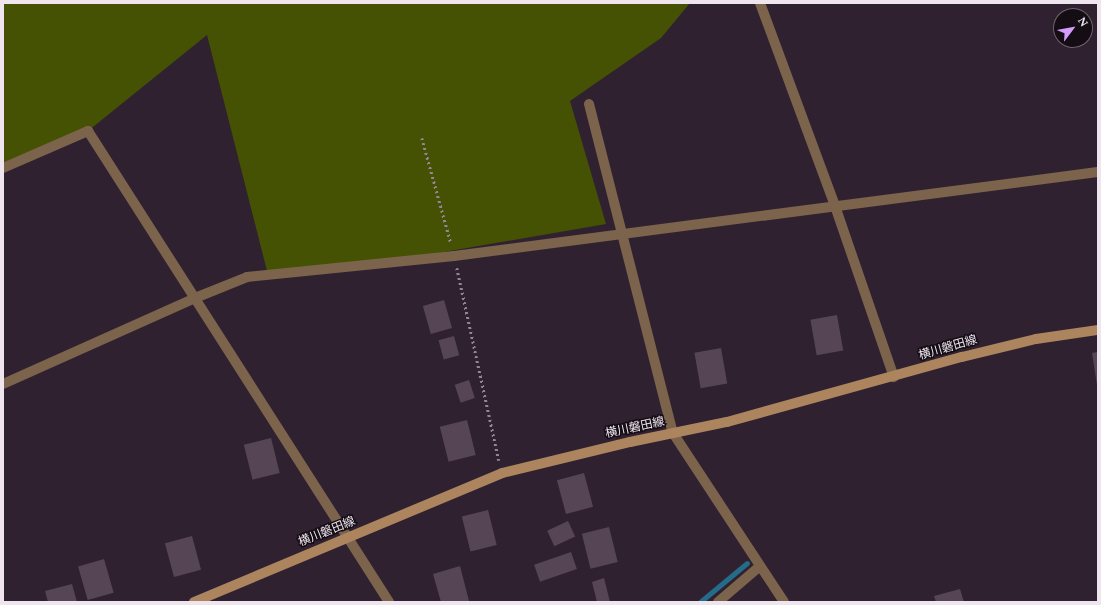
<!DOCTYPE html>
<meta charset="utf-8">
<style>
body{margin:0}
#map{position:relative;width:1101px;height:605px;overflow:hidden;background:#302130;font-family:Spectral,"Noto Sans JP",serif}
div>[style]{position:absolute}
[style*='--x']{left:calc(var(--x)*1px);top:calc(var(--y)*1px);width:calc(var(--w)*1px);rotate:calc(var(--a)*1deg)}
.green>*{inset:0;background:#455103}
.stream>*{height:5px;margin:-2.5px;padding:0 2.5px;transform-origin:2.5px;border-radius:2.5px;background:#256b8a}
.building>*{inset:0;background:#564555;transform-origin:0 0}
.path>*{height:2.5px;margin-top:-1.25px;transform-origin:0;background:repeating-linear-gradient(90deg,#938793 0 2px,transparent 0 5px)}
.minor>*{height:10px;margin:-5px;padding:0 5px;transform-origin:5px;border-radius:5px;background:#7c634c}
.secondary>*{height:10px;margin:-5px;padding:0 5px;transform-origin:5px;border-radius:5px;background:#ac855f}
span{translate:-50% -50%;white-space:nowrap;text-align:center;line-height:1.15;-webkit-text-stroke:3px #140d14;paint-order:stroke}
.street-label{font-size:12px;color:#efe5ef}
.frame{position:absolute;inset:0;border:4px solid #efe5ef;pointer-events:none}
.north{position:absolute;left:1053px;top:8px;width:40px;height:40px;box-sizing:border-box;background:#140d14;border:1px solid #6c636c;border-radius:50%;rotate:58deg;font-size:11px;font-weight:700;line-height:16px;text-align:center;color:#efe5ef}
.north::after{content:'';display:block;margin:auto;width:14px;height:18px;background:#d49cfc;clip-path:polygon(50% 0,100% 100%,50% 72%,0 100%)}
</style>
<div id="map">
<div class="green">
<div style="clip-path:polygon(3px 3px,690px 3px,661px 38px,570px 101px,606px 224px,369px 265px,267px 271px,207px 35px,88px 131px,3px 168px)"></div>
</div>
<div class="stream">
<div style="--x:700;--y:602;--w:61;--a:-39.7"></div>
</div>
<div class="building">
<div style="left:444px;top:300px;width:29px;height:22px;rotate:74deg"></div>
<div style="left:837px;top:315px;width:36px;height:27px;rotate:80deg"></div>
<div style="left:454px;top:336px;width:20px;height:16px;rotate:75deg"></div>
<div style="left:721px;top:348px;width:36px;height:27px;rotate:80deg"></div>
<div style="clip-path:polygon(1098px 352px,1098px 385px,1097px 385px,1092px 353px)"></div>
<div style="left:469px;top:380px;width:19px;height:15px;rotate:72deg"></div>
<div style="left:467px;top:420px;width:36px;height:28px;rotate:76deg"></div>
<div style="left:271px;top:438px;width:36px;height:28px;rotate:76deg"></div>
<div style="left:584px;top:473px;width:35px;height:28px;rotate:75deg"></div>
<div style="left:488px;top:510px;width:36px;height:27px;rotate:76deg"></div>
<div style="left:568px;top:521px;width:17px;height:23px;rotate:65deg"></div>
<div style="left:609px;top:527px;width:36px;height:28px;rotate:76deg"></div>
<div style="left:192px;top:536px;width:35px;height:28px;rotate:75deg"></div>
<div style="left:571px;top:552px;width:18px;height:39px;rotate:71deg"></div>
<div style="left:104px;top:559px;width:35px;height:27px;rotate:74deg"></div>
<div style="clip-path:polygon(460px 566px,469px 601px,441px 602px,433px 574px)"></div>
<div style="clip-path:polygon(604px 578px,610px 602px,597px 602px,592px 582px)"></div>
<div style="clip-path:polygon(72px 584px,77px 602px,48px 602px,45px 591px)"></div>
<div style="clip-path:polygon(960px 589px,964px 602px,936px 602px,934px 596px)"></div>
</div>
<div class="path">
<div style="--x:422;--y:138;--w:109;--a:74.6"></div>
<div style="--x:457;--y:268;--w:197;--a:77.7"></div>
</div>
<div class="minor">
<div style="--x:760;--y:3;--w:216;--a:69.7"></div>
<div style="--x:835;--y:206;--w:181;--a:71"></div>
<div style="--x:589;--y:104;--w:340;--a:75.7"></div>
<div style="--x:673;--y:433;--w:202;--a:56.7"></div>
<div style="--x:3;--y:168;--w:93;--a:-23.5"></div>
<div style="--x:88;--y:131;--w:559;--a:57.42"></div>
<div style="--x:3;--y:384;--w:210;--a:-24.1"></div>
<div style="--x:195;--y:298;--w:56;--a:-22"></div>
<div style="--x:247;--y:277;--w:208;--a:-5.8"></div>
<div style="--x:454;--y:256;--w:649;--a:-7.43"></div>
<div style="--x:718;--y:602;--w:55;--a:-40.6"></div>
</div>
<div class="secondary">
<div style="--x:194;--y:602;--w:334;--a:-22.7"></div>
<div style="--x:502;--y:473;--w:132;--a:-13.6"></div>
<div style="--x:630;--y:442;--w:99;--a:-11.7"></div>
<div style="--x:727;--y:422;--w:244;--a:-15.5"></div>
<div style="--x:962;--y:357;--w:76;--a:-13.7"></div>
<div style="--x:1036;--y:339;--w:63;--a:-8.3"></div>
</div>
<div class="street-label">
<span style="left:948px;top:348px;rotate:-16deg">横川磐田線</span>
<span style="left:635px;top:428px;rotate:-12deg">横川磐田線</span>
<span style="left:327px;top:532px;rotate:-22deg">横川磐田線</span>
</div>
<div class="frame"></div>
<div class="north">N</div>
</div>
